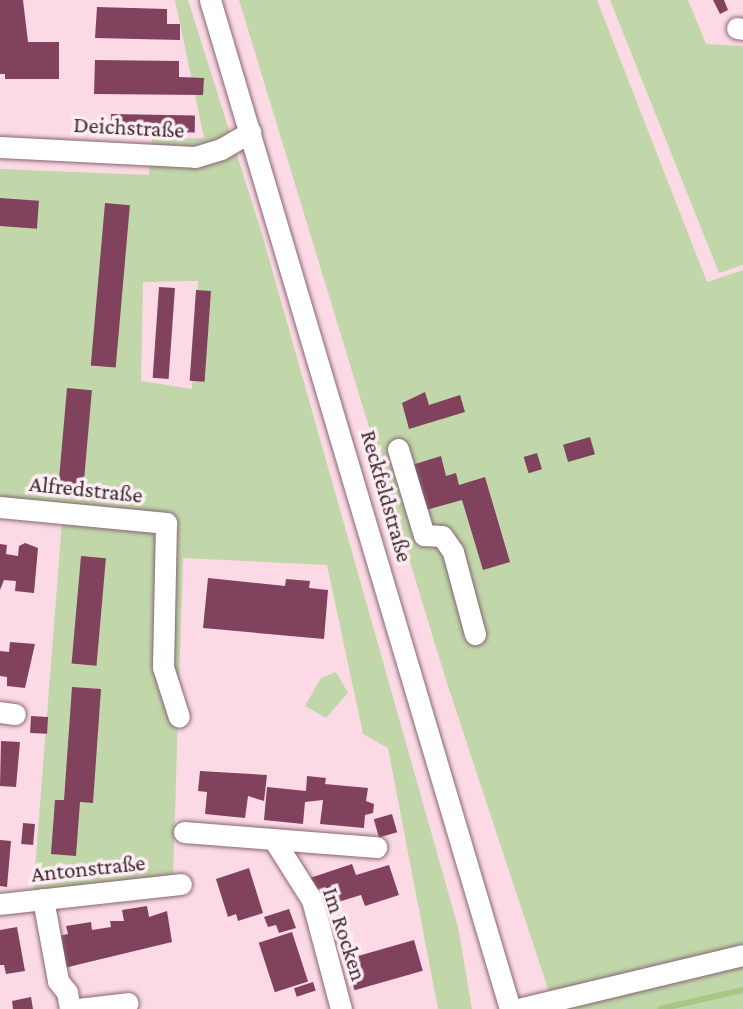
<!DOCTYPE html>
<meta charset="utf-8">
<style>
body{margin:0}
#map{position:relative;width:743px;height:1009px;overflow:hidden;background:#fbdae6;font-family:"Crimson Pro",serif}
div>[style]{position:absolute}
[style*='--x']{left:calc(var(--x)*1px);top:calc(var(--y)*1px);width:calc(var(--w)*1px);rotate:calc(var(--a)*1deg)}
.green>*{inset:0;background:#c1d7aa}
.stream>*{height:6px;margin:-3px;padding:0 3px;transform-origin:3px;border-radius:3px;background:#a8c787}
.building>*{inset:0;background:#81425d;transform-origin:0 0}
.roads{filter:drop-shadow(0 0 2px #886572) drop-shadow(0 0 2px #886572)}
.minor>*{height:21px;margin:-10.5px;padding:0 10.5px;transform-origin:10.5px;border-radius:10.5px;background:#fff}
span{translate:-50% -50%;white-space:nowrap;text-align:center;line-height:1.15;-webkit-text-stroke:7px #fdecf2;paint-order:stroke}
.street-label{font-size:23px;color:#3a2b31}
</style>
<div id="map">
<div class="green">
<div style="clip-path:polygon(evenodd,175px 0,188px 0,262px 234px,458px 927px,472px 1009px,438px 1009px,388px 748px,363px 734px,327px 565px,183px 558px,173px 877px,33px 895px,63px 509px,0 498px,0 169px,149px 175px,152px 139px,204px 138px,175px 0,198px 281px,192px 389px,141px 381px,143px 282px,198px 281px)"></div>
<div style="clip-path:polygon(239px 0,597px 0,707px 282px,743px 270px,743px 1009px,550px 1009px,554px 1007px,446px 680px)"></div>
<div style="clip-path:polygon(610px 0,688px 0,706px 44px,743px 46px,743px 265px,719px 273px)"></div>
<div style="clip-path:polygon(336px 672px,348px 693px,326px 718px,305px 706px,321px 678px)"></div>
</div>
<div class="stream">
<div style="--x:660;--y:1009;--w:85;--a:-12.9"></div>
</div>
<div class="building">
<div style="clip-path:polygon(0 0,23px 0,28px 42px,59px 42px,59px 79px,5px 79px,5px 74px,0 74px)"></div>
<div style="clip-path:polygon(713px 0,724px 0,728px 10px,720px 14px)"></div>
<div style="clip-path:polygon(97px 7px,167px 9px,167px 24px,180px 24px,180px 40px,95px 38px)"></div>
<div style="clip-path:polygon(95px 60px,179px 61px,179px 77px,204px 78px,203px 95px,94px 94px)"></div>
<div style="left:111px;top:114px;width:84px;height:17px;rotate:1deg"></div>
<div style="left:0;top:198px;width:39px;height:28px;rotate:4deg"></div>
<div style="left:105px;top:203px;width:25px;height:163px;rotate:5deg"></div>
<div style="left:159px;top:287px;width:16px;height:91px;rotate:4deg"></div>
<div style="left:196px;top:290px;width:15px;height:91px;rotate:4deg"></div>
<div style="left:67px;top:388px;width:25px;height:108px;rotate:5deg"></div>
<div style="clip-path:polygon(425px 392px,429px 405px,460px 395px,465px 412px,409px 429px,402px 403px)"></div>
<div style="left:590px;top:437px;width:18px;height:28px;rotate:74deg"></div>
<div style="left:537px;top:453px;width:17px;height:14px;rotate:73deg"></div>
<div style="clip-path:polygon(441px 456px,446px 476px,456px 473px,459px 485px,485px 477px,510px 562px,483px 570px,462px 500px,426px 510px,412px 465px)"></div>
<div style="clip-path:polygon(25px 543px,38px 548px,34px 593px,15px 591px,16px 581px,4px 580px,0 590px,0 544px,7px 545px,6px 554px,18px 556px,19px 546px)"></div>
<div style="left:81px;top:556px;width:25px;height:108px;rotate:5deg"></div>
<div style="clip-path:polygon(208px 578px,285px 586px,286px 579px,310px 581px,309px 588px,328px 590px,324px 639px,203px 628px)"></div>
<div style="clip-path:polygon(10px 642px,35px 644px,25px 688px,7px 686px,7px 677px,0 676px,0 651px,9px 652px)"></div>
<div style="clip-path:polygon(72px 687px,101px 689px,93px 803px,80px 802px,76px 856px,51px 854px,55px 800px,64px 800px)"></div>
<div style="left:31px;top:716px;width:17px;height:17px;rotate:3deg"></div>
<div style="clip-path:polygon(1px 741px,20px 742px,16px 787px,0 786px)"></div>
<div style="clip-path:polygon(200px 771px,267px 775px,264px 801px,248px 796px,245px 818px,205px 814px,207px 792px,198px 791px)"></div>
<div style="clip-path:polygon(307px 776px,326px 778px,325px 784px,368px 788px,366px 801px,374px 804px,373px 813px,365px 815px,364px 828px,320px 824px,323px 800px,305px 802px,303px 824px,264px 820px,267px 787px,306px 791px)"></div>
<div style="left:392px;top:814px;width:19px;height:19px;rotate:74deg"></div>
<div style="left:23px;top:823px;width:12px;height:21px;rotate:5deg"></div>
<div style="clip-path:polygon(0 840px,11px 841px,7px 887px,0 886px)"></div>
<div style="clip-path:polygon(352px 864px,356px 875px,389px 865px,399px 895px,365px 906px,361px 895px,328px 905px,326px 900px,318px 903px,310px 878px)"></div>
<div style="clip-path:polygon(249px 868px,263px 913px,238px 921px,236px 914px,228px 917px,216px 879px)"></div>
<div style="clip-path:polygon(147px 906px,149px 917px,167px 911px,172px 942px,60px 969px,54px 937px,68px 934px,66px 926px,91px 922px,92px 930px,111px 927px,110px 921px,124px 921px,122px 910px)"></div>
<div style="clip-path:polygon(289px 909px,296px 928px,279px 933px,276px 925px,268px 927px,264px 917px)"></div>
<div style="clip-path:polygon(17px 927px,25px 971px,6px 974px,4px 965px,0 965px,0 930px)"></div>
<div style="left:292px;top:932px;width:52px;height:35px;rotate:72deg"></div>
<div style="left:414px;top:940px;width:32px;height:71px;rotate:74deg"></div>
<div style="left:313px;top:982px;width:9px;height:20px;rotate:72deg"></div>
<div style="clip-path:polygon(31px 997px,33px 1009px,13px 1009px,12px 1001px)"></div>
</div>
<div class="roads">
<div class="minor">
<div style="--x:210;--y:0;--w:1053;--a:73.44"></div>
<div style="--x:737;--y:28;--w:6;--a:9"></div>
<div style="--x:0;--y:147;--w:195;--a:2.9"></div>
<div style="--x:195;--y:157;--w:27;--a:-17"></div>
<div style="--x:221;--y:149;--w:34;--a:-30"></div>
<div style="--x:398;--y:449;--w:90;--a:73.2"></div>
<div style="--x:424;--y:535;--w:18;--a:3"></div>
<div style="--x:442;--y:536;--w:19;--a:55"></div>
<div style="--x:453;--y:552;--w:85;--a:75"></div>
<div style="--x:0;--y:507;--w:167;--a:5.5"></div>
<div style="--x:166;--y:523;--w:144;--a:91.2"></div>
<div style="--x:163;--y:667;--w:52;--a:72.3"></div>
<div style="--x:0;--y:712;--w:15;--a:8"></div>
<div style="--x:184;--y:832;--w:193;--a:4.5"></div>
<div style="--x:274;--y:840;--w:71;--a:57.7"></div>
<div style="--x:312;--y:900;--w:113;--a:75.1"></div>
<div style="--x:43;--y:899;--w:83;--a:79.6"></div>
<div style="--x:58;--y:981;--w:14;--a:51"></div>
<div style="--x:67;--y:992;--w:17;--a:80"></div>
<div style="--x:0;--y:904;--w:182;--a:-6.3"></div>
<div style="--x:78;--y:1009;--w:50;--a:-6.8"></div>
<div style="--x:518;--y:1009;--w:231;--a:-13.5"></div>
</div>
</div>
<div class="street-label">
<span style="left:129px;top:127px;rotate:3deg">Deichstraße</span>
<span style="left:86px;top:489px;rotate:6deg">Alfredstraße</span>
<span style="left:387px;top:496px;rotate:74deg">Reckfeldstraße</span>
<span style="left:88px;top:868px;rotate:-6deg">Antonstraße</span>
<span style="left:345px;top:934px;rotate:72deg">Im Rocken</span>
</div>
</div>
